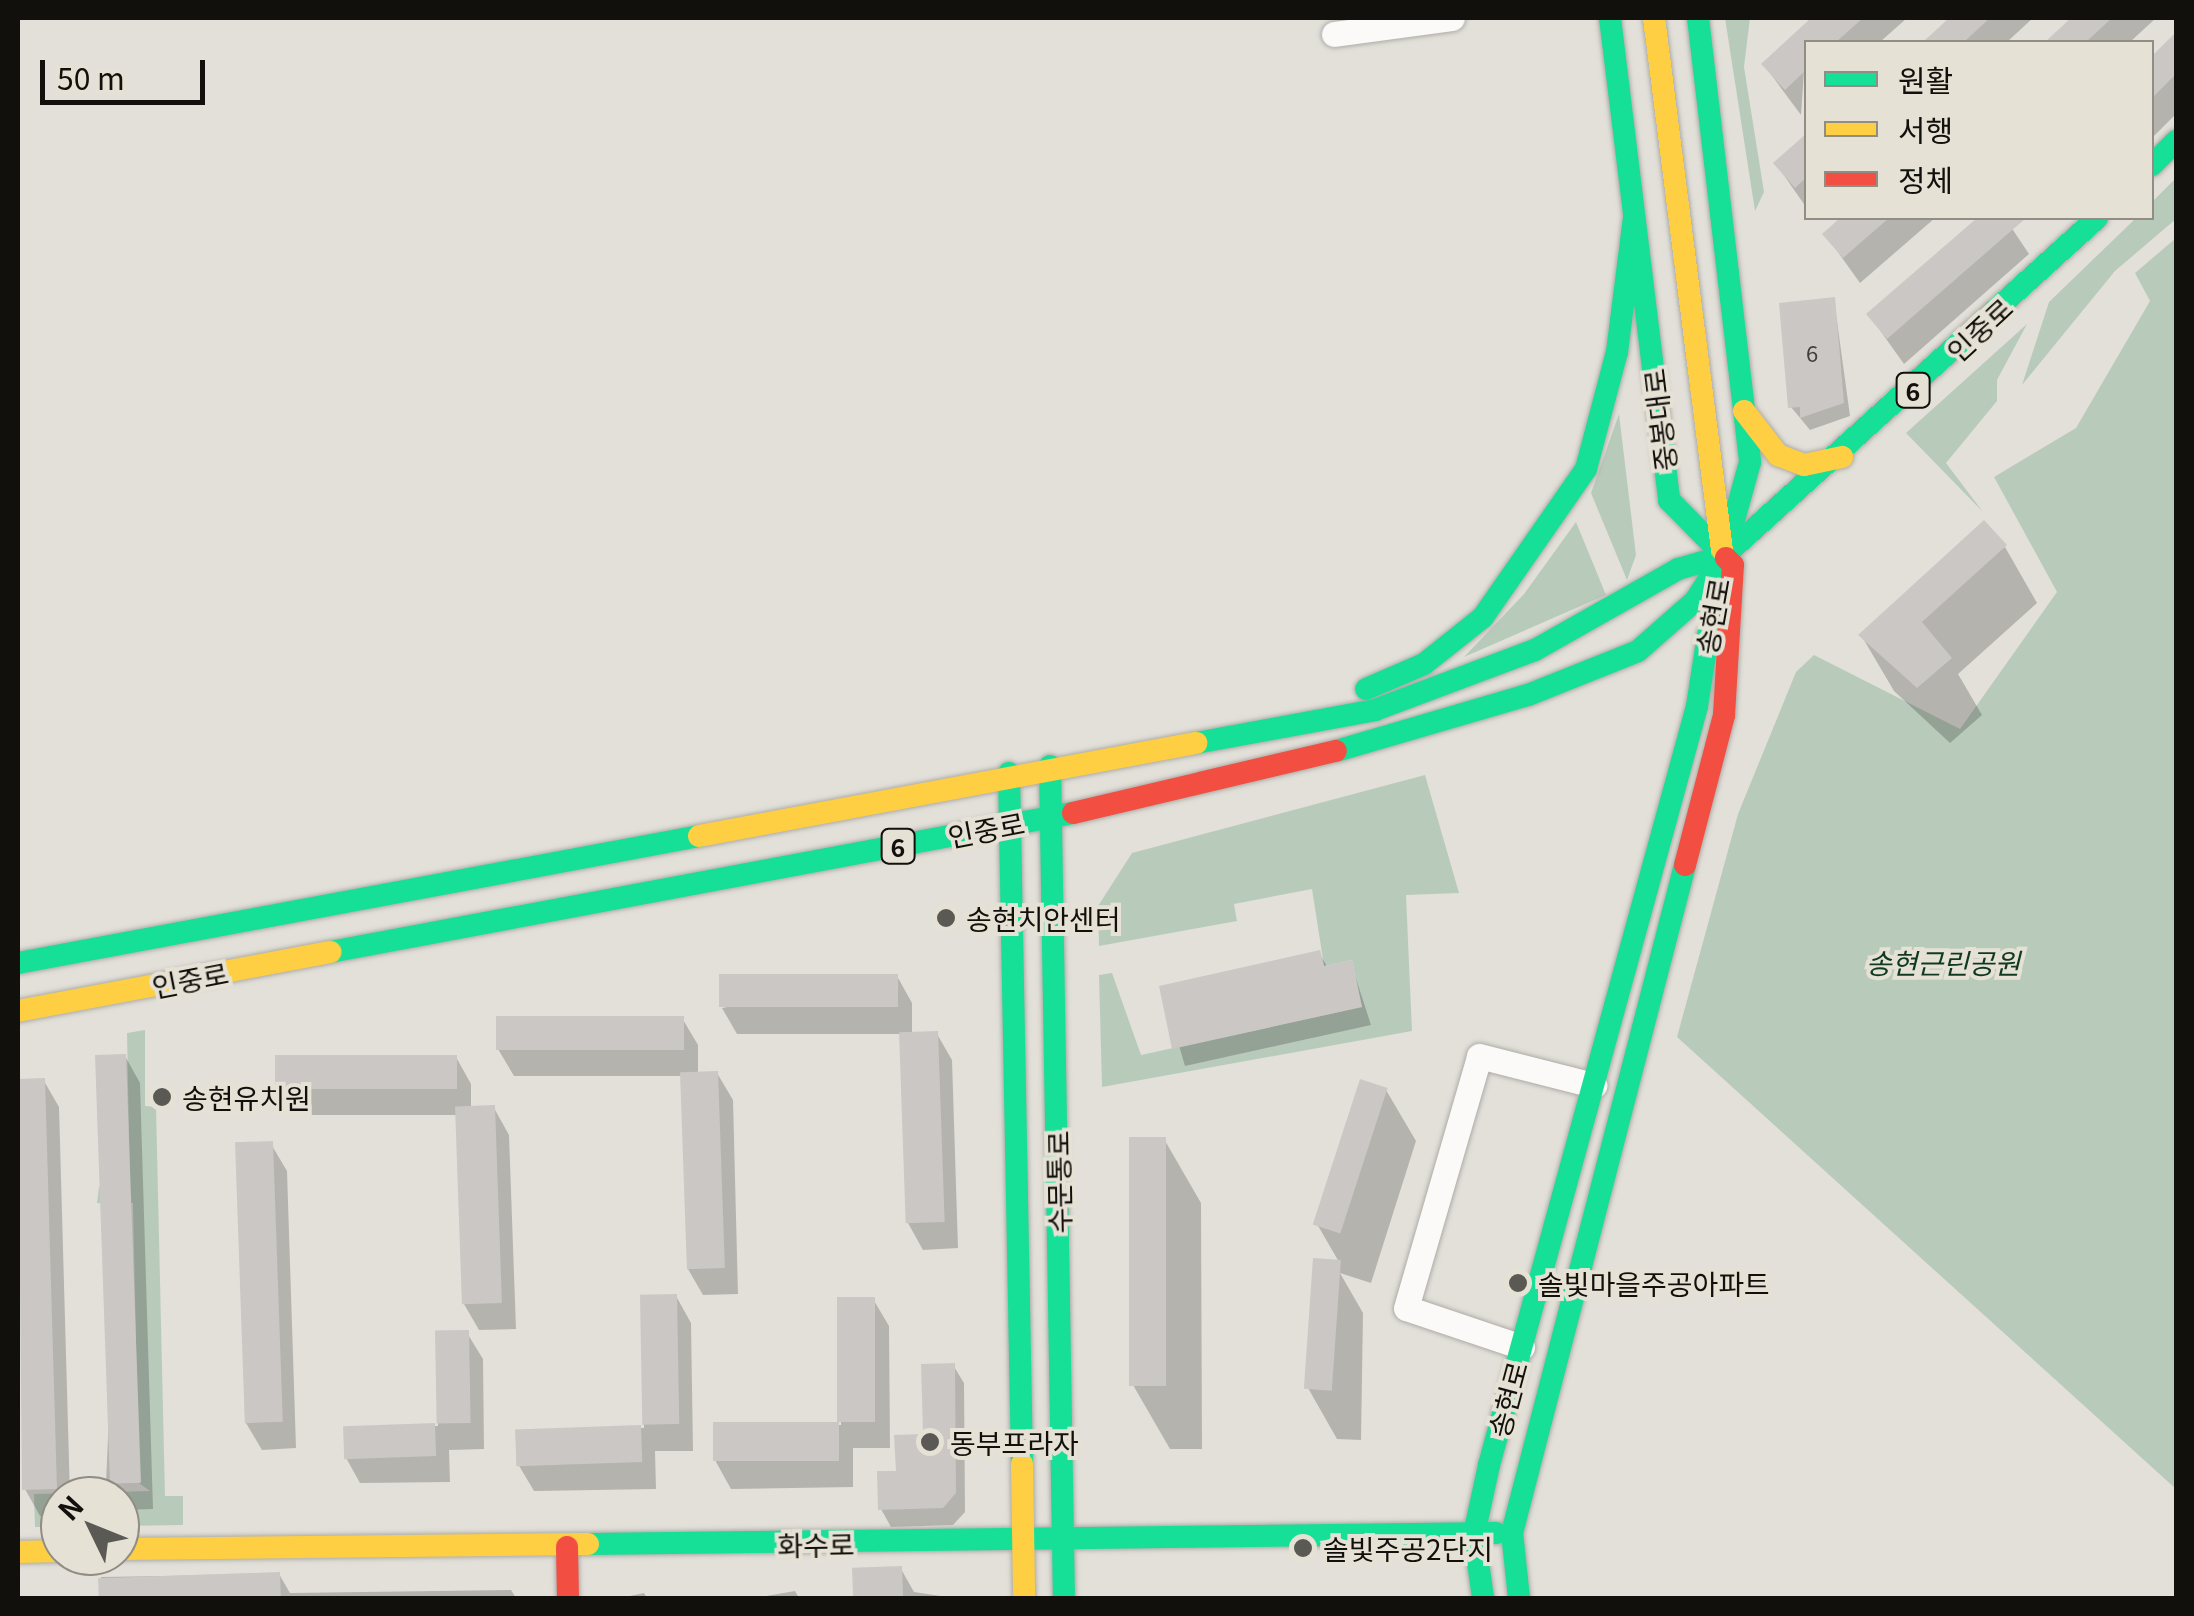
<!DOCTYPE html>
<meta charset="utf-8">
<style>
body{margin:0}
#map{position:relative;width:2194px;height:1616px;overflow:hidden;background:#e2e0d9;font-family:Georgia,"Noto Sans KR",serif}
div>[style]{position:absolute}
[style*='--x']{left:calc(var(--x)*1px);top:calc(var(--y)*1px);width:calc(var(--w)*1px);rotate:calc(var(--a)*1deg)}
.green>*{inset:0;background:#b8cbbb}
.shadow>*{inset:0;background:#0003}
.building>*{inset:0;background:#cac7c5;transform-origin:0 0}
.roads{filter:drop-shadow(0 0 2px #aeaca7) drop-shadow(0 0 2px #aeaca7)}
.street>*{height:25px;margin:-12.5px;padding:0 12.5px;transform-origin:12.5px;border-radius:12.5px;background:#fbfaf9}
.fast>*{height:22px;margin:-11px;padding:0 11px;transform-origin:11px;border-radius:11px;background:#16e098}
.slow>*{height:22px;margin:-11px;padding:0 11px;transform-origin:11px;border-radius:11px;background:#ffcf43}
.jam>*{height:22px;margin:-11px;padding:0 11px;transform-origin:11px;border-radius:11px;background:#f24e42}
.dots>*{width:28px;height:28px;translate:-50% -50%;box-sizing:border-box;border:5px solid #e6e1d5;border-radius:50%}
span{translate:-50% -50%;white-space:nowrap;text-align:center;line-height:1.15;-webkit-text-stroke:8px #e6e1d5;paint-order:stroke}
.number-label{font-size:22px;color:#413f3b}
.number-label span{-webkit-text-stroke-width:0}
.shield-label span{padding:2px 8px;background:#e6e1d5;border:2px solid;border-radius:8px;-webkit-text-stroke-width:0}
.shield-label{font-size:25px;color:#12100c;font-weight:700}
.street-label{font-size:28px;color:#12100c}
.poi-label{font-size:28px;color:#12100c}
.left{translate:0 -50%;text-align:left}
.park-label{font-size:28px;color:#0f3923;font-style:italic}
.frame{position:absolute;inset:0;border:20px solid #12100c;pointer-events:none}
.legend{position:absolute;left:1804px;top:40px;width:350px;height:180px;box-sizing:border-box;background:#e6e1d5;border:2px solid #918d85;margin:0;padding:12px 18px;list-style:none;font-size:30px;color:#12100c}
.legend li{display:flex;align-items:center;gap:20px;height:50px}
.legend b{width:50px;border:2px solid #918d85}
.north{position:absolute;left:40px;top:1476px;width:100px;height:100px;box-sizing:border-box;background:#e6e1d5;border:2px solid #918d85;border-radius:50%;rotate:313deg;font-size:28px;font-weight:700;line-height:40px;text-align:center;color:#12100c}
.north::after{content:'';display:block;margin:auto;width:35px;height:45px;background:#5b5954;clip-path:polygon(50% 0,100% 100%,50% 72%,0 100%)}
.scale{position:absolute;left:40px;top:60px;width:165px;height:45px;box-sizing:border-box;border:5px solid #12100c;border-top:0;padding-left:12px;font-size:30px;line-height:35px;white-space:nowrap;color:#12100c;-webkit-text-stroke:8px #e6e1d5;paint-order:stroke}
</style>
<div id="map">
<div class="green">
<div style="clip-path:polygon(1725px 18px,1750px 18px,1744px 67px,1764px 192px,1755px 211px)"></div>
<div style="clip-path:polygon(2176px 178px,2176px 219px,2115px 271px,2022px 385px,2049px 302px,2136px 218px,2152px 218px,2152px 202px)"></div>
<div style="clip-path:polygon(2176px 238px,2176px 1489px,1677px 1037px,1738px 814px,1796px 672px,1814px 655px,1960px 729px,2057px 592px,1994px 477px,2076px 428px,2150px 301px,2135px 273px)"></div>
<div style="clip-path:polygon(2027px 324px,1997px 380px,1997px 401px,1946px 463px,1983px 512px,1906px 433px)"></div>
<div style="clip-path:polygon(1619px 414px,1636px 555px,1627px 580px,1591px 493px)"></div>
<div style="clip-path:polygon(1576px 522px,1606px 595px,1464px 657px,1524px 594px)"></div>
<div style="clip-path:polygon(1425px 775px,1459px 893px,1406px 895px,1412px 1031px,1102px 1087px,1099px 975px,1112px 973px,1141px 1055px,1362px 1007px,1352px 960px,1324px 966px,1312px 889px,1234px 904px,1237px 921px,1099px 946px,1098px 906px,1132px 853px)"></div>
<div style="clip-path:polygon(145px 1030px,145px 1106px,156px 1107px,165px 1496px,183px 1496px,183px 1525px,120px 1526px,120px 1496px,60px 1496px,60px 1527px,35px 1527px,34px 1494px,150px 1491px,139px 1483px,133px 1203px,97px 1203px,99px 1187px,130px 1186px,127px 1033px)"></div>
</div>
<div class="shadow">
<div style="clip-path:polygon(1815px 18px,1907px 18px,1880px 42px,1806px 42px,1801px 115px,1764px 65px)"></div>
<div style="clip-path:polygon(1953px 18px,2033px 18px,2007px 42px,1935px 42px)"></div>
<div style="clip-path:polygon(2075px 18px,2156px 18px,2130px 42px,2049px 42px)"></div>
<div style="clip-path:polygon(2176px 37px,2176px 114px,2152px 138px,2152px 61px)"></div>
<div style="clip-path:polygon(1806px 138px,1806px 207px,1776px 164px)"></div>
<div style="clip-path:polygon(1844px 218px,1935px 218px,1860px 283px,1825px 234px)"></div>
<div style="clip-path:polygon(1980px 218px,2005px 218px,2029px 254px,1904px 364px,1869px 315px)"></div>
<div style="clip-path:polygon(1834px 299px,1850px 416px,1810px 430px,1791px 407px)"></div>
<div style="clip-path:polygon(2005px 547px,2037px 603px,1958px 674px,1982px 715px,1950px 743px,1894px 691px,1861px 635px)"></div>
<div style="clip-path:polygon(1319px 953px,1328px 968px,1351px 963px,1371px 1025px,1185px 1066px,1162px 988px)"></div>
<div style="clip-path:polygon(897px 976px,912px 1003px,912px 1034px,937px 1034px,952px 1060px,958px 1248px,923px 1250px,908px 1223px,902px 1034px,737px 1034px,722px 1008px)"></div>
<div style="clip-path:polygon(682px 1018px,698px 1045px,698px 1074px,717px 1073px,733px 1100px,738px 1294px,703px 1295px,688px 1269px,682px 1076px,514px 1076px,498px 1049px)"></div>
<div style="clip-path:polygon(125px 1056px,140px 1083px,153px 1509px,122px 1510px,106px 1483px)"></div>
<div style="clip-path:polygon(456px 1057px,471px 1084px,471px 1109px,494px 1108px,509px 1135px,516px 1329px,479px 1330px,464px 1304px,458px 1115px,293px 1115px,278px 1089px)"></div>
<div style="clip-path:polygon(18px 1081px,44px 1081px,59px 1107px,70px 1496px,60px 1496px,60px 1515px,40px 1516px,25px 1489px)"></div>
<div style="clip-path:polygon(1386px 1090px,1416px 1141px,1371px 1283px,1340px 1273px,1363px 1313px,1361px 1440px,1337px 1439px,1308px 1388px,1339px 1262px,1317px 1224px)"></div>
<div style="clip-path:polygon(1164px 1139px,1201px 1203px,1202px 1449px,1170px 1449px,1133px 1385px)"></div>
<div style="clip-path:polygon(271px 1144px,287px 1171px,296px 1448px,262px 1450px,246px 1423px)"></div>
<div style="clip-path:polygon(676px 1296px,691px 1323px,693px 1451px,655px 1451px,656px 1489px,534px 1491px,518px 1464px,518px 1430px,644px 1428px,642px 1297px)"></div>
<div style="clip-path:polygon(873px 1299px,889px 1326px,890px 1448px,853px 1448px,853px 1487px,731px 1489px,716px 1462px,716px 1427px,841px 1425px,840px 1300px)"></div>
<div style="clip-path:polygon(437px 1333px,467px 1333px,483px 1359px,484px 1449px,449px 1450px,450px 1482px,360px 1483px,345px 1456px,345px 1427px,438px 1426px)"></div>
<div style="clip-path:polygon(953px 1365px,964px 1383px,965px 1512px,953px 1525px,891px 1527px,881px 1509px,926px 1436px)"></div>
<div style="clip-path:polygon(901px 1569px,914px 1592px,954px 1598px,855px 1598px,854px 1570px)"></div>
<div style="clip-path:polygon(279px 1574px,290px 1593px,511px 1590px,516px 1598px,101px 1598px,101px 1577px)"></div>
<div style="clip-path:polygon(795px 1591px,799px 1598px,761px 1598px,761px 1597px)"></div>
<div style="clip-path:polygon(644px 1593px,647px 1598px,620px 1598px)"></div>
</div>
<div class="building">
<div style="clip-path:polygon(1811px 18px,1863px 18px,1836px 42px,1806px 42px,1806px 70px,1785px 90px,1761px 64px)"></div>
<div style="clip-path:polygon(1949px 18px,1990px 18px,1964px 42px,1923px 42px)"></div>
<div style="clip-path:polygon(2071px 18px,2112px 18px,2086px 42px,2045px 42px)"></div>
<div style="clip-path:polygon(2176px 32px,2176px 74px,2152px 98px,2152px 56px)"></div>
<div style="clip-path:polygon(1806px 134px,1806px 178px,1795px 188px,1773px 163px)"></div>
<div style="clip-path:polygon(1840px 218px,1889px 218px,1843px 258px,1822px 234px)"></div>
<div style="clip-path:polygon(1977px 218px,2026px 218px,1887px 339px,1866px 314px)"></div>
<div style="clip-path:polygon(1835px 297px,1844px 403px,1800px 418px,1800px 407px,1788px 408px,1779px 303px)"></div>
<div style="clip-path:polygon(1984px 520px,2007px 545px,1922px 622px,1952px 658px,1917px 688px,1858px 635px)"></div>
<div style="clip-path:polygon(1320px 950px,1324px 966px,1352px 960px,1362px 1007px,1172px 1049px,1159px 986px)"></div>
<div style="left:898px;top:974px;width:33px;height:179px;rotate:90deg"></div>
<div style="left:496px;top:1016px;width:188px;height:34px"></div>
<div style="left:938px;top:1031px;width:191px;height:39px;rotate:88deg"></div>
<div style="left:126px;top:1054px;width:429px;height:31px;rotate:88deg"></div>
<div style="left:275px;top:1055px;width:182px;height:34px"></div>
<div style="left:718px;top:1071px;width:197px;height:38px;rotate:88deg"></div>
<div style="clip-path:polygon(45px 1078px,57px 1489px,22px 1490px,18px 1079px)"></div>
<div style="left:1360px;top:1079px;width:29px;height:153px;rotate:18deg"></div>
<div style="left:495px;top:1105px;width:198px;height:40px;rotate:88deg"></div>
<div style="left:1129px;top:1137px;width:37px;height:249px"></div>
<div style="left:273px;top:1141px;width:281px;height:38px;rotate:88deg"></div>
<div style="left:1313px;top:1258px;width:28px;height:131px;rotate:4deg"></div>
<div style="left:677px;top:1294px;width:130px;height:37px;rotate:89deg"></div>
<div style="left:837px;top:1297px;width:38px;height:125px"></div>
<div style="left:469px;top:1330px;width:93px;height:34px;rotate:89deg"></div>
<div style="clip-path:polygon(955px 1363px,956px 1493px,943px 1508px,878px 1510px,877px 1471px,896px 1471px,894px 1435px,923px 1434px,921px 1364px)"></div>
<div style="left:839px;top:1422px;width:39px;height:126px;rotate:90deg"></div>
<div style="left:435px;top:1423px;width:33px;height:92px;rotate:88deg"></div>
<div style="left:641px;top:1425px;width:37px;height:126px;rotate:88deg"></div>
<div style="left:902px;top:1566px;width:32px;height:50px;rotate:88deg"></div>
<div style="left:280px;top:1572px;width:26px;height:182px;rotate:88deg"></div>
</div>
<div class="roads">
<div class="street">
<div style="--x:1334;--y:34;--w:119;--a:-7.7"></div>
<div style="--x:1522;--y:1347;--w:122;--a:-161.4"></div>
<div style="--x:1406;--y:1308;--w:262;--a:-73.8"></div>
<div style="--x:1479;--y:1056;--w:119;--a:14.2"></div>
</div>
<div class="fast">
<div style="--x:1610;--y:18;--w:486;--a:83"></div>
<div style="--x:1669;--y:500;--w:81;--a:45.5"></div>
<div style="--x:1698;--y:18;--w:447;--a:83.3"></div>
<div style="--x:1750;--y:462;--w:106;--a:105.4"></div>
<div style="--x:2152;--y:165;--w:34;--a:-45"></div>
<div style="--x:1366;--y:689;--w:63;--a:-23.3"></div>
<div style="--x:1424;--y:664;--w:75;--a:-38.5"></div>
<div style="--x:1483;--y:617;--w:180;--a:-55.2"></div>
<div style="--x:1586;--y:469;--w:121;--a:-75.2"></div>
<div style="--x:1617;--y:352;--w:135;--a:-82.8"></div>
<div style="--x:1196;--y:743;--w:182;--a:-10.4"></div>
<div style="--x:1375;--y:710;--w:171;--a:-20.6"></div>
<div style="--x:1535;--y:650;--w:164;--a:-29.5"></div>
<div style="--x:1678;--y:569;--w:48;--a:-15.8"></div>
<div style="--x:1336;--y:751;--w:200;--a:-16.3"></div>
<div style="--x:1528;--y:695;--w:118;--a:-21.8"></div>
<div style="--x:1638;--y:651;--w:76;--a:-41.3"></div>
<div style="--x:1695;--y:601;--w:54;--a:-57.2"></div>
<div style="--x:1724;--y:556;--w:503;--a:-42.18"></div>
<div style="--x:1050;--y:766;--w:832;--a:89.04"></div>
<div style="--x:1009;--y:773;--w:691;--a:88.92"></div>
<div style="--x:330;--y:952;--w:756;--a:-10.6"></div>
<div style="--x:18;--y:963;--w:693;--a:-10.56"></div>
<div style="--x:588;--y:1544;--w:908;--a:-0.69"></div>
<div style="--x:1483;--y:1598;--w:65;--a:-98"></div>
<div style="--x:1474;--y:1534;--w:71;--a:-77.7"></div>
<div style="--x:1489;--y:1465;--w:787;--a:-74.67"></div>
<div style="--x:1697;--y:706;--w:72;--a:-81.2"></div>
<div style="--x:1519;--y:1598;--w:65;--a:-96.1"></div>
<div style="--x:1512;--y:1533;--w:690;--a:-75.48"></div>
</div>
<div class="slow">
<div style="--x:1654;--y:18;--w:536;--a:82.72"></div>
<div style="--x:1744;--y:411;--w:56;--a:52.3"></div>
<div style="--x:1778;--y:455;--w:28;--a:21"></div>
<div style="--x:1804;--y:465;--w:39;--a:-12"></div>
<div style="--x:699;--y:836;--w:506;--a:-10.6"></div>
<div style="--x:18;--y:1011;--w:318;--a:-10.7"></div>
<div style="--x:1022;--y:1464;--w:134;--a:89.1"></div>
<div style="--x:120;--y:1549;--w:468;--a:-0.6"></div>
<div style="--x:18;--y:1552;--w:42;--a:-1.4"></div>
</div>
<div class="jam">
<div style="--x:1073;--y:813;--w:270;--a:-13.3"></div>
<div style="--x:1685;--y:865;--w:155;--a:-75.4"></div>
<div style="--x:1724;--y:715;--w:150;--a:-86.6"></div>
<div style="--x:1733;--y:565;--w:10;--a:-135"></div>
<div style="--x:567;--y:1547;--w:51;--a:88.9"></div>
</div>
</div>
<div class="dots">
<div style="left:946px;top:918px;background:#5b5954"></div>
<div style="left:162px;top:1097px;background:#5b5954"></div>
<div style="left:1518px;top:1283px;background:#5b5954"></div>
<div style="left:930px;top:1442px;background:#5b5954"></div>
<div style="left:1303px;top:1548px;background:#5b5954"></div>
</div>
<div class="number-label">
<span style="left:1812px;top:353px">6</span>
</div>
<div class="shield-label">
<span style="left:1913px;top:390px">6</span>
<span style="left:898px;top:846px">6</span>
</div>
<div class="street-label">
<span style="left:1979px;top:329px;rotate:-43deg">인중로</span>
<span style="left:1659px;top:420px;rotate:-97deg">중봉대로</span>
<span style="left:1712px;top:616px;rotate:-80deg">송현로</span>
<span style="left:986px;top:829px;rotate:-11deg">인중로</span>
<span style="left:190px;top:979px;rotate:-11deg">인중로</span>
<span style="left:1058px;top:1182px;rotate:-91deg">수문통로</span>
<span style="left:1507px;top:1399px;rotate:-75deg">송현로</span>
<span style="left:816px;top:1544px;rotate:-1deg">화수로</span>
</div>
<div class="poi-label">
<span class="left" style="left:966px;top:918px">송현치안센터</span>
<span class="left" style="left:182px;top:1097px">송현유치원</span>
<span class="left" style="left:1538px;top:1283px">솔빛마을주공아파트</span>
<span class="left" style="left:950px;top:1442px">동부프라자</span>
<span class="left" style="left:1323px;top:1548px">솔빛주공2단지</span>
</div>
<div class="park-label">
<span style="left:1943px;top:962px">송현근린공원</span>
</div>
<div class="frame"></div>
<ul class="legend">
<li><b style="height:12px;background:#16e098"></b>원활</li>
<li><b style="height:12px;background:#ffcf43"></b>서행</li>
<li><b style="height:12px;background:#f24e42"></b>정체</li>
</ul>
<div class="north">N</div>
<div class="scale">50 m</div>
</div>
